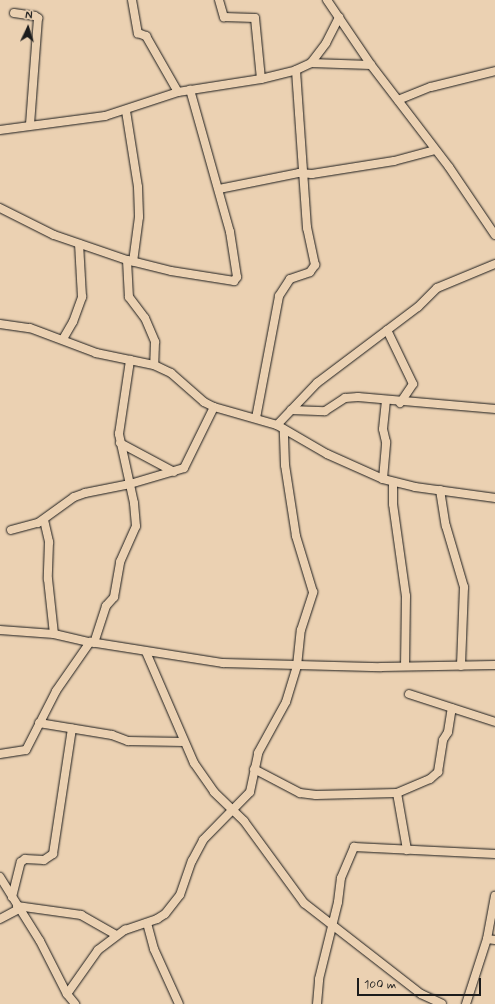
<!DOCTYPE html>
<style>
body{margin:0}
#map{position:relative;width:495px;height:1004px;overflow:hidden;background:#ebd1b2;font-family:Mynerve,sans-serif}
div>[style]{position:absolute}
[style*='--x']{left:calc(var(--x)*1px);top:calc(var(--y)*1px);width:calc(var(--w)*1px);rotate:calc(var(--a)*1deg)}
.roads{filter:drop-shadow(0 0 1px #1c1c1c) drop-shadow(0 0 1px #1c1c1c)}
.street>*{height:8px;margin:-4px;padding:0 4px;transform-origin:4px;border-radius:4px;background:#ebd1b2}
span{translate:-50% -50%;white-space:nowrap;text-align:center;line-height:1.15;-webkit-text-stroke:3px #ebd1b2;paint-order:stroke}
.north{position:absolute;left:8px;top:8px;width:40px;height:40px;-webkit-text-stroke:3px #ebd1b2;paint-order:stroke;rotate:4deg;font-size:11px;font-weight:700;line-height:16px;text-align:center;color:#1c1c1c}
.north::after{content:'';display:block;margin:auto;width:14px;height:18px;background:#1c1c1c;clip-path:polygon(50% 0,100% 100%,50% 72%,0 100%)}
.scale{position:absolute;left:357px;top:978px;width:124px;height:18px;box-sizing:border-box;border:2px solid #1c1c1c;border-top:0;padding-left:5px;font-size:12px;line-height:14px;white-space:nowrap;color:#1c1c1c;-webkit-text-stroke:3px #ebd1b2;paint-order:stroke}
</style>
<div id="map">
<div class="roads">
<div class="street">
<div style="--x:132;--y:0;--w:34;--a:80"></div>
<div style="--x:138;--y:33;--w:9;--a:21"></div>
<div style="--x:146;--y:36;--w:64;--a:60.3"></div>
<div style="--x:219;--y:0;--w:18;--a:74"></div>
<div style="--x:224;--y:17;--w:31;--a:2"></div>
<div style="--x:255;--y:18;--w:61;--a:84.4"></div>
<div style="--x:327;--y:0;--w:78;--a:55.9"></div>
<div style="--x:371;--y:65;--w:128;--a:52.6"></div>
<div style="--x:449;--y:167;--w:82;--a:55.9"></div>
<div style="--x:14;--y:13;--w:21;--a:8"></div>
<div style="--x:35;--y:16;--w:4;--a:34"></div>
<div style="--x:38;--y:18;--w:107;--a:94.3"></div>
<div style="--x:311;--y:63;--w:25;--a:-53"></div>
<div style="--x:326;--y:43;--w:29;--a:-63"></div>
<div style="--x:398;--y:100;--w:35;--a:-22"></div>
<div style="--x:431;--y:87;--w:66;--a:-14"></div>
<div style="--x:126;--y:111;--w:77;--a:81"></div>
<div style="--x:138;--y:187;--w:30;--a:88"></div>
<div style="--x:139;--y:217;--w:45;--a:97.6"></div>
<div style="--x:0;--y:130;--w:106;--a:-7.6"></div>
<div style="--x:105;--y:116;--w:77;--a:-18.2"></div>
<div style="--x:178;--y:92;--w:84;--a:-8.9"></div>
<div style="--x:261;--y:79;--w:36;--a:-14"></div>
<div style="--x:296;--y:70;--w:17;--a:-25"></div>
<div style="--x:311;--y:63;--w:60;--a:1.9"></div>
<div style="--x:219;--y:189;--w:82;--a:-11.3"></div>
<div style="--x:299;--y:173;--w:13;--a:4"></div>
<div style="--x:312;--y:174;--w:83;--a:-9"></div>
<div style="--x:394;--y:161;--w:42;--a:-15"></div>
<div style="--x:0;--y:208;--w:60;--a:26.6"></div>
<div style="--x:54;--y:235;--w:77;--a:18.9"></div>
<div style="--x:127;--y:260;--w:45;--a:14"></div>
<div style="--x:171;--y:271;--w:64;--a:9"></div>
<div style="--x:234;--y:281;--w:5;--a:-53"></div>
<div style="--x:237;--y:277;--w:46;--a:-98.8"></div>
<div style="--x:230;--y:232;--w:148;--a:-105.7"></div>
<div style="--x:127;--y:260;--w:37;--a:87"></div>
<div style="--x:129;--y:297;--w:26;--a:53"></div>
<div style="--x:145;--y:318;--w:26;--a:67"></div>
<div style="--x:155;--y:342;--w:23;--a:92"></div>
<div style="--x:0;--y:324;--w:30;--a:8"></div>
<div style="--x:30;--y:328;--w:71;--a:20.7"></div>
<div style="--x:96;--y:353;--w:59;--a:11.7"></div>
<div style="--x:154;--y:365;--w:19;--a:25"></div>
<div style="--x:171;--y:373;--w:44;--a:41.3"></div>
<div style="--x:204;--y:402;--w:11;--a:27"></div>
<div style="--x:214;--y:407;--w:66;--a:15.9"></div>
<div style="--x:277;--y:425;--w:58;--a:30.1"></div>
<div style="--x:327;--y:454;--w:61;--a:24.1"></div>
<div style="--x:383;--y:479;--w:33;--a:14"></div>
<div style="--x:415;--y:487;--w:81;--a:7.8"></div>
<div style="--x:387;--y:330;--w:60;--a:64.3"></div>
<div style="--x:413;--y:384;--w:23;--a:124"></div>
<div style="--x:63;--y:339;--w:20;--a:-60"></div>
<div style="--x:73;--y:322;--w:27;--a:-70"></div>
<div style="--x:82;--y:297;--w:53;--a:-93.2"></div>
<div style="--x:291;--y:410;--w:34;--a:2"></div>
<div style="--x:325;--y:411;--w:24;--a:-33"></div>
<div style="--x:345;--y:398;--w:13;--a:-4"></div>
<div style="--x:358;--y:397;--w:138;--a:5"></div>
<div style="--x:256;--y:418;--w:124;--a:-79.3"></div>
<div style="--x:279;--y:296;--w:20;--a:-57"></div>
<div style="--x:290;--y:279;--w:21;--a:-19"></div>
<div style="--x:310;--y:272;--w:9;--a:-54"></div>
<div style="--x:315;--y:265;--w:38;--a:-102"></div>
<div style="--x:307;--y:228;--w:158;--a:-94"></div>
<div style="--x:277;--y:425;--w:58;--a:-46.4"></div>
<div style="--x:317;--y:383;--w:126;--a:-37"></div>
<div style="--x:418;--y:307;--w:27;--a:-45"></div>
<div style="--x:437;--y:288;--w:63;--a:-22.5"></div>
<div style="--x:120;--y:443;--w:61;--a:28.2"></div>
<div style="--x:383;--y:479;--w:37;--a:-85"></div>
<div style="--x:386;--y:442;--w:13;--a:-103"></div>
<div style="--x:383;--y:429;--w:28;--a:-84"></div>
<div style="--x:393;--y:482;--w:22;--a:90"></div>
<div style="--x:393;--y:504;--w:93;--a:82"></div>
<div style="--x:406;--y:596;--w:70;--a:90.8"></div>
<div style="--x:440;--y:490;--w:36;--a:81"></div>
<div style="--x:446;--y:526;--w:64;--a:73.6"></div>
<div style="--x:464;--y:587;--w:79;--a:92.2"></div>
<div style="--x:44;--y:520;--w:23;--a:77"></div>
<div style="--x:49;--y:542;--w:37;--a:92"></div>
<div style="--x:48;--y:579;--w:55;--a:83.8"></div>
<div style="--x:11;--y:530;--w:28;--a:-15"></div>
<div style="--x:38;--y:523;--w:44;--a:-35.8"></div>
<div style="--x:74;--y:497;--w:12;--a:-20"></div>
<div style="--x:85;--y:493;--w:46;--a:-11.3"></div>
<div style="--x:130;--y:484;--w:56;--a:-16.5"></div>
<div style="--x:184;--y:468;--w:68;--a:-63.8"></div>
<div style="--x:0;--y:630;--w:54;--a:4.2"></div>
<div style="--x:54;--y:634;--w:37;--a:13"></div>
<div style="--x:90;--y:642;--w:135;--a:9"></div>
<div style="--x:223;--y:663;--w:158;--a:1.5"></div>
<div style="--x:381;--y:667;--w:114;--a:-1"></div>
<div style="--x:94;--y:643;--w:39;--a:-72"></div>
<div style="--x:106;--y:606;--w:12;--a:-48"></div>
<div style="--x:114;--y:597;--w:36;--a:-80"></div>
<div style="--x:120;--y:562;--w:39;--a:-66"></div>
<div style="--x:136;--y:526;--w:23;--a:-95"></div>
<div style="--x:134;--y:503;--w:71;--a:-102.3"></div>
<div style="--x:119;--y:434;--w:75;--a:-81.5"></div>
<div style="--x:146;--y:652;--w:121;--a:66.6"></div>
<div style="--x:194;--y:763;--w:35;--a:55"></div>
<div style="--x:214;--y:792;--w:42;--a:44"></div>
<div style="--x:244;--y:821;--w:102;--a:53.8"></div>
<div style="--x:304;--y:903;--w:148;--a:37.9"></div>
<div style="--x:421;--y:994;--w:23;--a:25"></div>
<div style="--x:409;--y:694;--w:90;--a:18"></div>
<div style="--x:39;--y:723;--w:74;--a:9.3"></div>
<div style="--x:112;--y:735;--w:17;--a:21"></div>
<div style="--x:128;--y:741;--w:56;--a:1"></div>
<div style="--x:0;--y:754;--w:26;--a:-9"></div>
<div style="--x:26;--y:750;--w:66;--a:-63"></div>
<div style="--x:56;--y:691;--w:60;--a:-55.2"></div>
<div style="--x:254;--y:769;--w:52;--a:27.6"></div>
<div style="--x:300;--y:793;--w:16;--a:7"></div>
<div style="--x:316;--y:795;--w:81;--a:-1.4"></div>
<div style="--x:397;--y:793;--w:36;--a:-23"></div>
<div style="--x:430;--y:779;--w:11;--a:-41"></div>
<div style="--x:438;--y:772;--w:32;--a:-81"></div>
<div style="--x:443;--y:740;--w:9;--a:-58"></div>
<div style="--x:448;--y:732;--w:24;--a:-81"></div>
<div style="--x:397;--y:793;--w:58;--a:80"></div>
<div style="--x:0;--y:877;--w:75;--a:58"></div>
<div style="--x:40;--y:941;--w:59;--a:63"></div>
<div style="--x:67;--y:994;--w:13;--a:51"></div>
<div style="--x:12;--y:897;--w:36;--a:-76"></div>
<div style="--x:21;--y:862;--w:5;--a:-37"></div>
<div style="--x:25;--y:859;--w:19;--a:3"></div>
<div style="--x:44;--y:860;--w:11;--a:-34"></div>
<div style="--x:53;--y:854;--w:127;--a:-81.4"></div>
<div style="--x:17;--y:906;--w:65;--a:8"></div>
<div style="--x:81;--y:915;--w:40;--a:29.7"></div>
<div style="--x:0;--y:919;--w:21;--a:-28"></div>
<div style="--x:147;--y:923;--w:27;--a:75"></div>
<div style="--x:154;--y:949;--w:60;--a:65.6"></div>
<div style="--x:487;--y:939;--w:8;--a:7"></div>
<div style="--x:67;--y:994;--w:54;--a:-54.8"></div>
<div style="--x:98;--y:950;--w:34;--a:-37"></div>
<div style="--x:125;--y:930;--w:34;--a:-19"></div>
<div style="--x:157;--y:919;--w:9;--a:-32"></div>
<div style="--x:165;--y:914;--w:24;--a:-52"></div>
<div style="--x:180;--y:895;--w:36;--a:-71"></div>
<div style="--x:192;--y:861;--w:24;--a:-62"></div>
<div style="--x:203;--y:840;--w:67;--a:-45.6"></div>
<div style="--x:250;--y:792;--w:40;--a:-78"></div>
<div style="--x:258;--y:753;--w:58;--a:-61.2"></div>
<div style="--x:286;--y:702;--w:38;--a:-73"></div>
<div style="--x:297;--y:666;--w:36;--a:-84"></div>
<div style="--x:301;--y:630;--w:40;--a:-72"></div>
<div style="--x:313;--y:592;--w:59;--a:-106.9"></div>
<div style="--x:296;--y:536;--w:72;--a:-98.8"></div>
<div style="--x:285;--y:465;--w:35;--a:-92"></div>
<div style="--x:317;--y:1004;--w:25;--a:-85"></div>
<div style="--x:319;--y:979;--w:79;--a:-76.1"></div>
<div style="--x:338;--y:902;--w:24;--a:-83"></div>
<div style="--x:341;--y:878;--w:34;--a:-67"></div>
<div style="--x:354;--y:847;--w:141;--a:2.8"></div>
<div style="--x:466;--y:1004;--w:68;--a:-72.1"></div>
<div style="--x:487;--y:939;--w:44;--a:-79.5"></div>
</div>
</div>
<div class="north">N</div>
<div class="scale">100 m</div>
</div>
